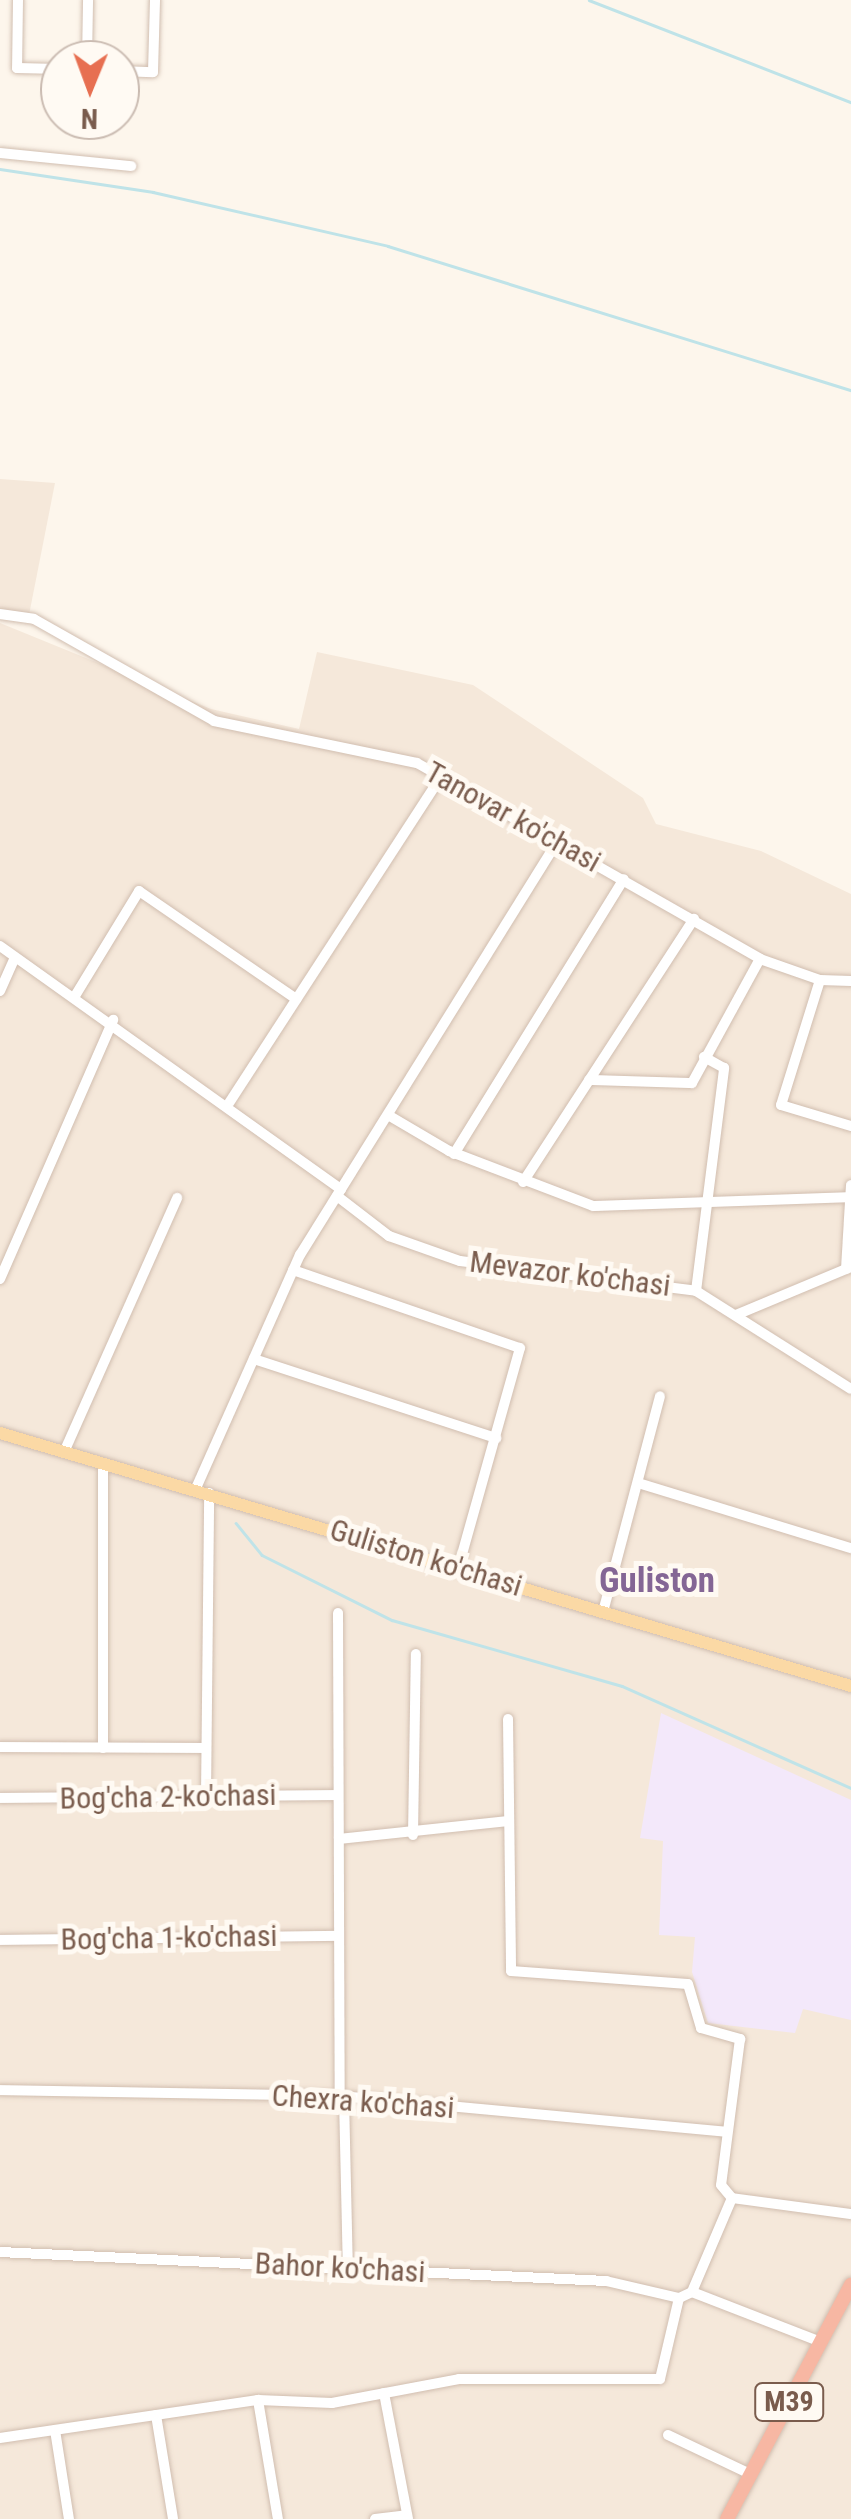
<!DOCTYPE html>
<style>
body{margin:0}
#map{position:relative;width:851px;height:2519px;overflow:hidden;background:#fdf6ec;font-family:"Roboto Condensed",sans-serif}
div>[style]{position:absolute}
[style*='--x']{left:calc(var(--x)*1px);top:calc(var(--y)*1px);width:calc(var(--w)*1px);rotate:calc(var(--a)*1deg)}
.residential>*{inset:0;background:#f5e8da}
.education>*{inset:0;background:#f3e8fa}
.stream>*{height:2.5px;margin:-1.25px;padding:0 1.25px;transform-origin:1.25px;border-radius:1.25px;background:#bfe3e8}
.roads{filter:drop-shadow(0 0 2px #d1beb0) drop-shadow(0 0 2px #d1beb0)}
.minor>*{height:10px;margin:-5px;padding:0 5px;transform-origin:5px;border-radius:5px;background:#fff}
.major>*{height:12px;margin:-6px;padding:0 6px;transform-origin:6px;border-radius:6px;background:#fbd9a5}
.highway>*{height:14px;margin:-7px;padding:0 7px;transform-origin:7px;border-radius:7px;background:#f7b7a3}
span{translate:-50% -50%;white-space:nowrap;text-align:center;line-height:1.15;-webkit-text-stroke:10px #fffaf3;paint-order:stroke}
.shield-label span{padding:2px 8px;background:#fffaf3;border:2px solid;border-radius:8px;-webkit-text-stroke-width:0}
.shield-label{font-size:28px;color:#7a5c4d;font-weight:700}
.street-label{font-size:30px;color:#7a5c4d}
.quarter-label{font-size:35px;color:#846695;font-weight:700}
.north{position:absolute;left:40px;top:40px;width:100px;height:100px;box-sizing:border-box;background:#fffaf3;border:2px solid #cabbb1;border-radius:50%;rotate:181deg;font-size:28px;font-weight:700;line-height:40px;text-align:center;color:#7a5c4d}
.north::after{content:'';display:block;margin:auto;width:35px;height:45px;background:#e76f51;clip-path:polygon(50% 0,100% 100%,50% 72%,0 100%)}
</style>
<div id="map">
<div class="residential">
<div style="clip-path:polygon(0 479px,55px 483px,28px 620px,0 617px)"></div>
<div style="clip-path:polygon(0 623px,211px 709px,299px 729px,317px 652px,473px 685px,643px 798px,656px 824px,761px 851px,851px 894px,851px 2519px,0 2519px)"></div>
</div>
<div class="education">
<div style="clip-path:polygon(661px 1713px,851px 1800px,851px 2020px,803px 2009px,795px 2033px,708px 2023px,692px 1972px,695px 1937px,659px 1935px,663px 1841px,640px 1838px)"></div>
</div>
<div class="stream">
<div style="--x:589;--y:0;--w:281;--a:21.3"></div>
<div style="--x:0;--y:169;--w:155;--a:8.5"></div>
<div style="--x:153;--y:192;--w:241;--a:12.9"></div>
<div style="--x:388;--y:246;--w:485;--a:17.3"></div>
<div style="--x:236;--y:1523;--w:41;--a:50.9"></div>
<div style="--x:262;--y:1555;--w:145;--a:26.6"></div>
<div style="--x:392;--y:1620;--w:239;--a:16"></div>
<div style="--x:622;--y:1686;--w:251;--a:24"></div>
</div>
<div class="roads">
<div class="minor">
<div style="--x:18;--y:0;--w:68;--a:90.8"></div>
<div style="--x:17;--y:68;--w:43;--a:1.3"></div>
<div style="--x:87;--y:60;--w:60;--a:-89"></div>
<div style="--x:120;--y:71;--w:33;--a:2"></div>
<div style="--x:153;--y:72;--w:72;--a:-88.4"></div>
<div style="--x:0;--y:153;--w:132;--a:5.7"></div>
<div style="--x:0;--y:614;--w:34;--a:8"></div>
<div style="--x:34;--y:619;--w:207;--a:29.5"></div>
<div style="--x:214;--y:721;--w:207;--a:11.7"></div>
<div style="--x:417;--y:763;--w:395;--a:29.7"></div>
<div style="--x:760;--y:959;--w:64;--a:19.3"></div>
<div style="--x:820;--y:980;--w:31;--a:2"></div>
<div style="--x:0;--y:946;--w:419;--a:35.5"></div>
<div style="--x:820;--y:980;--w:131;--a:107.3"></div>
<div style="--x:781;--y:1105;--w:73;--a:16.7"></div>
<div style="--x:0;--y:991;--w:35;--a:-66"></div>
<div style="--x:75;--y:996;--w:123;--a:-58.6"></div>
<div style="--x:139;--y:891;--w:191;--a:34.5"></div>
<div style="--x:589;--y:1080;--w:103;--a:1.7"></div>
<div style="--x:692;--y:1083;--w:141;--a:-61.3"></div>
<div style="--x:229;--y:1103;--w:390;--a:-57"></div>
<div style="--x:388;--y:1115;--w:71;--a:30.5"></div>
<div style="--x:449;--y:1151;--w:154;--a:20.9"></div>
<div style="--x:593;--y:1206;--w:256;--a:-2"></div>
<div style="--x:454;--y:1154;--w:323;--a:-58.3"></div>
<div style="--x:523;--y:1182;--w:314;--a:-57"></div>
<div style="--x:337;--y:1196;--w:66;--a:37.6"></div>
<div style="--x:389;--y:1236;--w:75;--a:19.4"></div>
<div style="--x:460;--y:1261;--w:238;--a:7.2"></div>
<div style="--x:696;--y:1291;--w:183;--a:32.3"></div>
<div style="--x:846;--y:1269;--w:84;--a:-86.6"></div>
<div style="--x:293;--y:1270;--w:240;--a:19"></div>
<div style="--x:520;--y:1348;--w:229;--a:105.7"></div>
<div style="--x:0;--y:1279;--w:283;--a:-66.4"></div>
<div style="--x:696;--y:1291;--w:225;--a:-82.8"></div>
<div style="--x:724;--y:1068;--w:23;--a:-151"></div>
<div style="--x:736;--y:1315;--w:125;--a:-22.7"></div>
<div style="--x:254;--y:1359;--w:255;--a:18.1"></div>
<div style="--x:65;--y:1450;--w:276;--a:-66"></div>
<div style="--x:103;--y:1464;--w:284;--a:90"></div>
<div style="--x:638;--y:1483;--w:223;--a:17"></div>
<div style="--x:197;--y:1486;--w:253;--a:-66"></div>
<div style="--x:300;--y:1255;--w:488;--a:-58.1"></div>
<div style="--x:603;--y:1612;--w:223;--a:-75.2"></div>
<div style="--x:338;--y:1613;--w:483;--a:89.8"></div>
<div style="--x:508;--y:1719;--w:252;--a:89.3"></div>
<div style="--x:511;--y:1971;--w:177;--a:4.2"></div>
<div style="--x:688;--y:1984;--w:46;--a:73.5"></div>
<div style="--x:701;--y:2028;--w:41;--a:15.8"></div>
<div style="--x:740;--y:2039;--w:147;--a:97.4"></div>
<div style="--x:721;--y:2185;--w:17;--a:50"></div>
<div style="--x:732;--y:2198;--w:102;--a:113.1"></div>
<div style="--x:692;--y:2292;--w:14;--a:155"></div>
<div style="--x:0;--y:1747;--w:206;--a:0.3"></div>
<div style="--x:206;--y:1797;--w:304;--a:-89.4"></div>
<div style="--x:0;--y:1798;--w:336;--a:-0.5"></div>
<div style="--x:413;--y:1835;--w:181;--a:-89.1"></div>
<div style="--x:339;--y:1839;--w:170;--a:-6.1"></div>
<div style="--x:0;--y:1940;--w:339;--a:-0.7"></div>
<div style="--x:0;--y:2090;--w:340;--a:1"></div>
<div style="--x:340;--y:2096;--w:388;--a:5.3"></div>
<div style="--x:344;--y:2098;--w:170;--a:88.7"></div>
<div style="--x:732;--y:2198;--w:120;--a:7.7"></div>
<div style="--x:0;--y:2252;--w:607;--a:2.74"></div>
<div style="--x:606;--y:2281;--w:75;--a:13.1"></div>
<div style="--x:692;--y:2292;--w:138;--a:21.2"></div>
<div style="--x:384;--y:2393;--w:128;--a:79.2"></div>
<div style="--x:258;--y:2400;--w:121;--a:80.5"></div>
<div style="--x:156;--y:2415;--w:105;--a:80.7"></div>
<div style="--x:55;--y:2430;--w:90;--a:81.1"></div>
<div style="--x:668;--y:2435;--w:91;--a:25.4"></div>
<div style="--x:0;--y:2438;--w:261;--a:-8.4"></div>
<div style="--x:258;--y:2400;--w:74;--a:2.3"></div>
<div style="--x:332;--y:2403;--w:129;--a:-10.7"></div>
<div style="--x:459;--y:2379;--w:201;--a:0"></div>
<div style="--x:660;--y:2379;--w:83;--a:-76.8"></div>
<div style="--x:375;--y:2519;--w:32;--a:-7"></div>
</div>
<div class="major">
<div style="--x:0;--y:1433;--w:888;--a:16.56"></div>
</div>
<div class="highway">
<div style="--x:727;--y:2519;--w:265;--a:-62.1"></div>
</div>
</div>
<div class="shield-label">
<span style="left:789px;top:2402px">M39</span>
</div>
<div class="street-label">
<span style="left:513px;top:817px;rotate:29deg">Tanovar ko'chasi</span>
<span style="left:570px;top:1274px;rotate:7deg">Mevazor ko'chasi</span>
<span style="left:426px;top:1558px;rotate:17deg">Guliston ko'chasi</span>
<span style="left:168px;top:1797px;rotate:-1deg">Bog'cha 2-ko'chasi</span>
<span style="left:169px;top:1938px;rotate:-1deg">Bog'cha 1-ko'chasi</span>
<span style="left:363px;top:2102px;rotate:4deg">Chexra ko'chasi</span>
<span style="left:340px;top:2268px;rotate:3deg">Bahor ko'chasi</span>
</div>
<div class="quarter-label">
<span style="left:657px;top:1581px">Guliston</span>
</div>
<div class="north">N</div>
</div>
